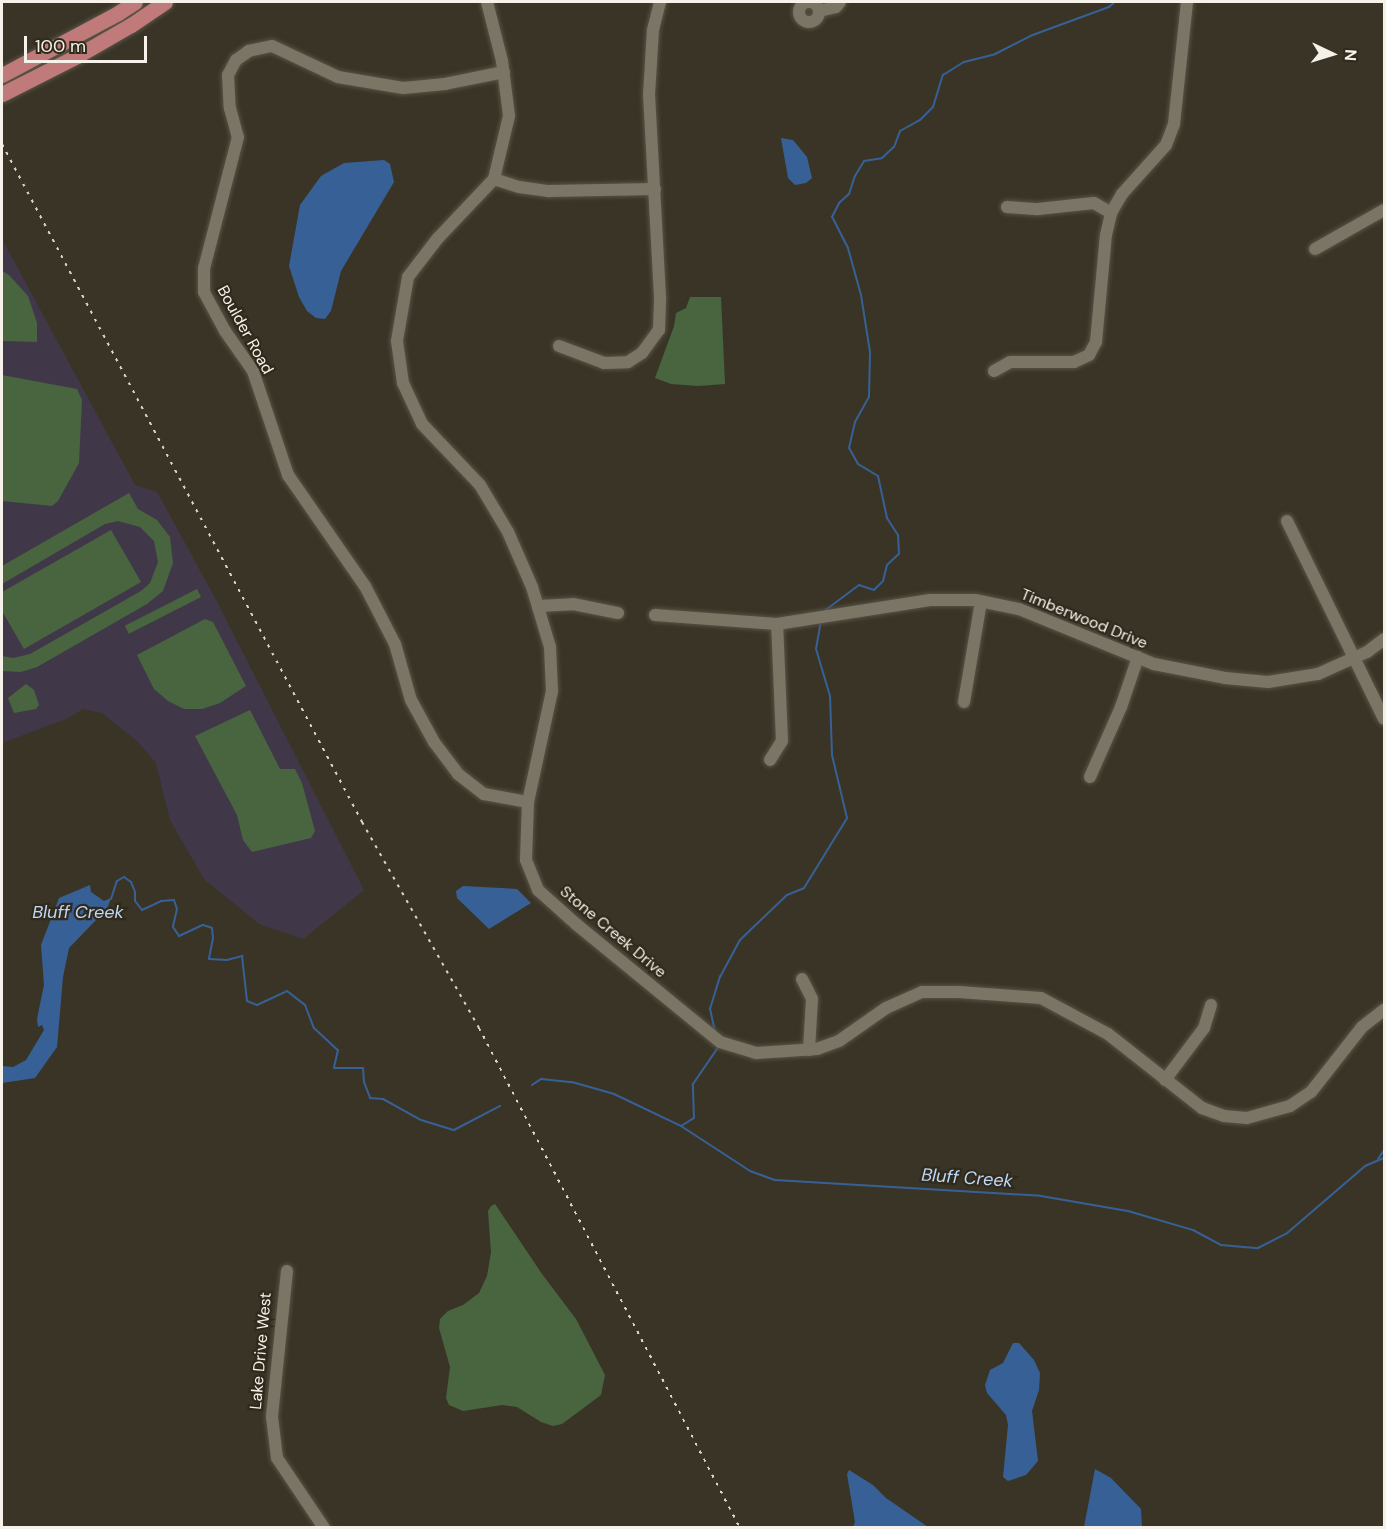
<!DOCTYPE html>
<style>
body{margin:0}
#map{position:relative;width:1386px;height:1529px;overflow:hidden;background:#3a3426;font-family:"DM Sans",sans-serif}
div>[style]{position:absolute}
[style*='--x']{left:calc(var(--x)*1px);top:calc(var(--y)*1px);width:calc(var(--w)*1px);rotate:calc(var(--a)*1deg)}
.education>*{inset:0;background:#403849}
.green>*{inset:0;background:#486540;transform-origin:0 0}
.water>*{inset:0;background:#376196}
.stream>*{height:2px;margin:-1px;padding:0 1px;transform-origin:1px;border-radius:1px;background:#376196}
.roads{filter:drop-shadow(0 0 2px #585347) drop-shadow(0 0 2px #585347)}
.minor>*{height:12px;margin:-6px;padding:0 6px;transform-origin:6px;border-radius:6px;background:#7b7565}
.minor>.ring{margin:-6px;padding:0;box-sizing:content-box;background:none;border:12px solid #7b7565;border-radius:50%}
.major>*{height:15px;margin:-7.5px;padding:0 7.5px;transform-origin:7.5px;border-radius:7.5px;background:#bf7a79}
.rail>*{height:2px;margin-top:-1px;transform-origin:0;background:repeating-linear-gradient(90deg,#dad6cc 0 3px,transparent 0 9px)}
span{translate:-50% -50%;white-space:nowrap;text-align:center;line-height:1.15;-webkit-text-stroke:4.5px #2f2a1c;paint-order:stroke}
.street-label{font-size:16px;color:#f6f2e9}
.water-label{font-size:18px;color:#bfd8f7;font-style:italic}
.frame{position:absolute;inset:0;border:3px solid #f6f2e9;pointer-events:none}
.north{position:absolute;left:1302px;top:24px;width:60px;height:60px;-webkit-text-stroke:4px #2f2a1c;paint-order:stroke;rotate:94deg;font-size:16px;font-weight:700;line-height:24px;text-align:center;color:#f6f2e9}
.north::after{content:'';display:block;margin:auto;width:21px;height:27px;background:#f6f2e9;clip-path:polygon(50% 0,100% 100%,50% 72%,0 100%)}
.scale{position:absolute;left:24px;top:36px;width:123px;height:27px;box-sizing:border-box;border:3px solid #f6f2e9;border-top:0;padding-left:8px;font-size:18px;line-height:21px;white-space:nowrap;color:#f6f2e9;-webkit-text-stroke:4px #2f2a1c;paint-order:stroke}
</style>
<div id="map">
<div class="education">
<div style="clip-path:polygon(2px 239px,135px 485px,157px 492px,214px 596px,364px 890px,303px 939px,259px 924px,204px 879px,170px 820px,156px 763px,137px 741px,102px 713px,83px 709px,66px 719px,2px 743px)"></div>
</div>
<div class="green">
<div style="clip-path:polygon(2px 271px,9px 275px,28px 296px,37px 323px,37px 342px,2px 341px)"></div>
<div style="clip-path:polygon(690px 297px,721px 297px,725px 384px,698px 386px,671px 384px,655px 378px,674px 326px,676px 313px,686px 308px)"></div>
<div style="clip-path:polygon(2px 375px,77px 389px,82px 400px,79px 463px,58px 501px,52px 506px,2px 501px)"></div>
<div style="clip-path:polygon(129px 493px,138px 509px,157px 520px,170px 537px,173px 563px,163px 591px,147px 604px,37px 667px,21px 672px,2px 671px,2px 656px,13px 658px,30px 654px,141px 591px,150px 583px,158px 562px,154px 541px,140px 527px,118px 521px,105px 524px,2px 584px,2px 566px)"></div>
<div style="clip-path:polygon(111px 530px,141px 582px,24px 649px,2px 611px,2px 592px)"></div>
<div style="left:197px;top:589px;width:9px;height:81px;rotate:63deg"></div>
<div style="clip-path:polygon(205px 619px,213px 622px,246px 686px,220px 703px,202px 709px,184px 709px,168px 701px,154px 689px,137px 655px)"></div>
<div style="clip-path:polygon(26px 684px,34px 690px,39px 705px,36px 709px,14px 713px,8px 698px)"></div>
<div style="clip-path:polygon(250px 710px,280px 769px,295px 769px,302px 783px,315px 831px,311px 838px,252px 852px,243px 840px,237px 815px,195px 736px)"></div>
<div style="clip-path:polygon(495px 1204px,542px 1274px,576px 1319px,605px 1375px,601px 1395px,562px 1424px,553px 1426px,541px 1422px,517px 1407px,502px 1405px,463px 1411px,449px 1405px,446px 1398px,450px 1367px,439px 1328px,440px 1319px,448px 1311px,463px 1305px,479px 1293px,487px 1276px,491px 1252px,488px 1211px,491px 1206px)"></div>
</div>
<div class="water">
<div style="clip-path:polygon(781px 138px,793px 140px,807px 157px,812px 178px,806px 183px,795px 185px,788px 178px)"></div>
<div style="clip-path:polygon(384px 160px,390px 164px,394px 182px,341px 271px,331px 311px,325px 319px,316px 318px,307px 311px,299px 297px,289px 266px,300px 205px,321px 176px,344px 163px)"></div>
<div style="clip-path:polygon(90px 885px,91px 892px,104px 901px,111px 898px,104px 917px,97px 919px,69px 948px,63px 977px,57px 1047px,35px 1078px,2px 1083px,2px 1066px,13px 1067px,26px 1060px,44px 1030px,42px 1025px,38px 1027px,37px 1019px,44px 985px,41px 945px,59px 898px)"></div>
<div style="clip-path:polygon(463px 886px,517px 889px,531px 903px,489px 929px,457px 898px,456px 891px)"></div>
<div style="clip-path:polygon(1013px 1343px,1019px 1343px,1034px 1360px,1040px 1373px,1039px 1390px,1032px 1411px,1038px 1461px,1026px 1475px,1008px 1481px,1003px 1477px,1008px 1425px,1006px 1415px,987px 1393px,985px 1385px,990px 1370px,1003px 1363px)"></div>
<div style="clip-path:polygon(1095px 1469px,1111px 1478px,1141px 1509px,1142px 1527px,1084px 1527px)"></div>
<div style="clip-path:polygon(849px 1470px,873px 1485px,886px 1498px,928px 1527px,853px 1527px,855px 1522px,847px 1474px)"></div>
</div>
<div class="stream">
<div style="--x:823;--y:612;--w:45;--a:-36.9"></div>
<div style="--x:859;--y:585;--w:16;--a:18"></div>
<div style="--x:874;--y:590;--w:13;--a:-45"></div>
<div style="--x:883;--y:581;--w:16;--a:-76"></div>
<div style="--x:887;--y:565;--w:16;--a:-43"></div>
<div style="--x:899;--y:554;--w:19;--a:-93"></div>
<div style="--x:898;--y:535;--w:20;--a:-123"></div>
<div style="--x:887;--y:518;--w:43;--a:-102.1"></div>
<div style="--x:878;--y:476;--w:23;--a:-149"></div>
<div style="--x:858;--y:464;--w:18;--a:-119"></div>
<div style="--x:849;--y:448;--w:27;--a:-77"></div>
<div style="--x:855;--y:422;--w:29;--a:-61"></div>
<div style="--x:869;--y:397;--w:45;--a:-88.7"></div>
<div style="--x:870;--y:352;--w:58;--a:-99"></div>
<div style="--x:861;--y:295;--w:49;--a:-105.5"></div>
<div style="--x:848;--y:248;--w:35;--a:-117"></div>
<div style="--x:832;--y:217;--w:16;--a:-63"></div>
<div style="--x:839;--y:203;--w:13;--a:-42"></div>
<div style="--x:849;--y:194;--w:19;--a:-72"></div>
<div style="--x:855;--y:176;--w:17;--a:-59"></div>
<div style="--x:864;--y:161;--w:18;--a:-9"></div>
<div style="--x:882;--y:158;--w:16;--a:-43"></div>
<div style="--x:894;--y:147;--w:17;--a:-69"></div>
<div style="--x:900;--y:131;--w:23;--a:-29"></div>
<div style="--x:920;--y:120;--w:18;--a:-45"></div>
<div style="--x:933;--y:107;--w:34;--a:-73"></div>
<div style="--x:943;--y:75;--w:25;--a:-32"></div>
<div style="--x:964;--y:62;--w:32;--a:-14"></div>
<div style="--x:995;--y:54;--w:39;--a:-27"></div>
<div style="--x:1030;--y:36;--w:84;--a:-20.2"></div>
<div style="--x:1109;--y:7;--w:8;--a:-40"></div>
<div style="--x:111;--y:899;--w:19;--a:-72"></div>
<div style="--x:117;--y:881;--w:8;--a:-30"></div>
<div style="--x:124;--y:877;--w:9;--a:36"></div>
<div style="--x:131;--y:882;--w:11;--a:68"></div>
<div style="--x:135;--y:892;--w:9;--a:90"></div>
<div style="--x:135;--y:901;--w:11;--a:52"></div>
<div style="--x:142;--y:910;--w:21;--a:-25"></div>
<div style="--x:161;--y:901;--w:13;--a:-4"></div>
<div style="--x:174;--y:900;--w:9;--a:72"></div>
<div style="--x:177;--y:909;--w:18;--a:103"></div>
<div style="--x:173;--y:927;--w:11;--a:56"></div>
<div style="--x:179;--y:936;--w:26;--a:-25"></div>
<div style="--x:203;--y:925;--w:9;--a:18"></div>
<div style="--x:212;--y:928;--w:10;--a:84"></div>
<div style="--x:213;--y:938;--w:21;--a:101"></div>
<div style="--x:209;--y:959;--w:18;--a:3"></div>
<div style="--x:227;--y:960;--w:16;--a:-15"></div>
<div style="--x:242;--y:956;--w:45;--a:83.7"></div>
<div style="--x:247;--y:1001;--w:11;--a:22"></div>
<div style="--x:257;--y:1005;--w:33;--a:-25"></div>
<div style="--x:287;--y:991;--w:23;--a:38"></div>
<div style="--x:305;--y:1005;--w:25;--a:69"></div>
<div style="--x:314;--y:1028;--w:33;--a:43"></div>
<div style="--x:338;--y:1050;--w:18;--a:103"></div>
<div style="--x:334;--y:1068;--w:29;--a:0"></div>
<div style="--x:363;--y:1068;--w:14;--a:86"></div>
<div style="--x:364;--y:1082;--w:17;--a:69"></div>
<div style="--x:370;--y:1098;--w:13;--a:4"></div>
<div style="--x:383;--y:1099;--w:43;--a:28.9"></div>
<div style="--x:421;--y:1120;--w:34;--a:17"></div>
<div style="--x:454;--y:1130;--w:52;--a:-27.6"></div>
<div style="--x:715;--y:1032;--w:24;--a:-102"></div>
<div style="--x:710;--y:1009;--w:34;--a:-73"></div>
<div style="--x:720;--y:977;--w:42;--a:-61.6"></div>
<div style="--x:740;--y:940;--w:65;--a:-43.8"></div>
<div style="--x:787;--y:895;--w:18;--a:-22"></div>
<div style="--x:804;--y:888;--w:82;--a:-58.4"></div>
<div style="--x:847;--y:818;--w:65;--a:-103.4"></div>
<div style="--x:832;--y:755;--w:59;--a:-91.9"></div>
<div style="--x:830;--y:696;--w:49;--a:-106.6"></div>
<div style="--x:816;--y:649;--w:28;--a:-80"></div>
<div style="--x:532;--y:1085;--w:11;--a:-34"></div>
<div style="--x:541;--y:1079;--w:31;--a:6"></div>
<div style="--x:572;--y:1082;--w:44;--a:15.9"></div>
<div style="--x:614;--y:1094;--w:74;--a:25.5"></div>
<div style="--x:681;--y:1126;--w:82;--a:33.1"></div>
<div style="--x:750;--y:1171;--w:27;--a:20"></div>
<div style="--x:775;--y:1180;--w:266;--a:3.4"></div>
<div style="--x:1041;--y:1196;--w:88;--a:9.8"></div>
<div style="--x:1128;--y:1211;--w:68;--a:16.3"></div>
<div style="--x:1193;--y:1230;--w:32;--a:28"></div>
<div style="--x:1221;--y:1245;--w:37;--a:5"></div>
<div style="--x:1258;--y:1248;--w:31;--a:-27"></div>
<div style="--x:1286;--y:1234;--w:104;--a:-40.7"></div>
<div style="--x:1365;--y:1166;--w:21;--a:-23"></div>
<div style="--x:681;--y:1126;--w:15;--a:-32"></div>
<div style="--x:694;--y:1118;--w:34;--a:-92"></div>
<div style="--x:693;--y:1084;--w:46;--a:-55.6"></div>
<div style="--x:1378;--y:1159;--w:11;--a:-56"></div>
</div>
<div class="roads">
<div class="minor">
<div class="ring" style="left:799px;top:2px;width:8px;height:8px"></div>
<div style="--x:487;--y:2;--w:61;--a:75.7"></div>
<div style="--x:502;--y:61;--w:55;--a:82.7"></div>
<div style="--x:509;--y:116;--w:65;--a:103.4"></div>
<div style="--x:494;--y:179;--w:81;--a:133.5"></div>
<div style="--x:438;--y:238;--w:49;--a:127.6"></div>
<div style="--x:408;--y:277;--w:65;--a:99.8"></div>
<div style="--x:397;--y:341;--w:42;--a:81.9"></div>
<div style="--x:403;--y:383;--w:45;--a:65.1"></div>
<div style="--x:422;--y:424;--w:84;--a:46.4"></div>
<div style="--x:480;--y:485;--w:55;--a:59.2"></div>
<div style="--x:508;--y:532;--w:60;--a:66.4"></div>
<div style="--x:532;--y:587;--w:63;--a:73.3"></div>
<div style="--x:550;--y:647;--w:44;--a:87.4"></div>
<div style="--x:552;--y:691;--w:114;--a:102.2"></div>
<div style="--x:528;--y:802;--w:58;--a:92"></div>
<div style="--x:526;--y:860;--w:32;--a:68"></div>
<div style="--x:538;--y:890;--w:51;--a:41.8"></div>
<div style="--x:576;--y:924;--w:186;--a:39.3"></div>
<div style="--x:720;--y:1042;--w:38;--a:17"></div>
<div style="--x:756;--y:1053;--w:61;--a:-3.8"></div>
<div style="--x:817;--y:1049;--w:23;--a:-20"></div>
<div style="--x:839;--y:1041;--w:57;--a:-35.1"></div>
<div style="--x:886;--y:1008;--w:39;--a:-24"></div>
<div style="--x:922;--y:992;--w:37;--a:0"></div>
<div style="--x:959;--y:992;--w:82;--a:4.2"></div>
<div style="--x:1041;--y:998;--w:76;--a:28.2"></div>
<div style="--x:1108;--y:1034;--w:120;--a:38.2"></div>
<div style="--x:1202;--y:1108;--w:23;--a:20"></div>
<div style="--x:1224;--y:1116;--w:23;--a:5"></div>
<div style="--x:1247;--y:1118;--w:45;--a:-15.6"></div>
<div style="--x:1290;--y:1106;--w:25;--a:-34"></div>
<div style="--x:1311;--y:1092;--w:83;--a:-51.9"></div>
<div style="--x:1362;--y:1027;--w:28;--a:-38"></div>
<div style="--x:819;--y:11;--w:17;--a:-13"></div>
<div style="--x:836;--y:7;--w:6;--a:-51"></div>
<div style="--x:504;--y:72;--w:60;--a:168.5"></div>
<div style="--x:445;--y:84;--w:42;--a:174.6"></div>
<div style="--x:403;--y:88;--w:66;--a:-170.4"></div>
<div style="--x:338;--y:77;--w:73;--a:-154.8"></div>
<div style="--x:272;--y:46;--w:24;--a:168"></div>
<div style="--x:249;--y:51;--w:16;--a:145"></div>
<div style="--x:236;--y:60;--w:17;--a:118"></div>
<div style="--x:228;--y:75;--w:33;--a:87"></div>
<div style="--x:230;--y:108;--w:30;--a:75"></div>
<div style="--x:238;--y:137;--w:135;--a:104.5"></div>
<div style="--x:204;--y:268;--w:24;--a:90"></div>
<div style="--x:204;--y:292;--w:44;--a:61.7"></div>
<div style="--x:225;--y:331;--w:49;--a:55"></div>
<div style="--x:253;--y:371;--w:110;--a:71.4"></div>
<div style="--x:288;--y:475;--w:135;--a:55.3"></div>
<div style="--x:365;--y:586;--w:65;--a:62.7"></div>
<div style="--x:395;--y:644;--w:58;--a:74.1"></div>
<div style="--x:411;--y:700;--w:48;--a:61.3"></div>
<div style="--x:434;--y:742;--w:40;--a:53"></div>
<div style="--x:458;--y:774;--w:33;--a:38"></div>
<div style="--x:484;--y:794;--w:45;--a:10.3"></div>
<div style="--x:494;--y:179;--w:26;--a:18"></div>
<div style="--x:519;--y:187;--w:30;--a:8"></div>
<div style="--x:549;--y:191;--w:106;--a:-1.1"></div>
<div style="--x:1007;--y:207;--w:31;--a:4"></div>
<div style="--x:1038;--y:209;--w:56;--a:-6.1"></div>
<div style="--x:1094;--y:203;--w:20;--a:30"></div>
<div style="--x:1315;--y:249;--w:79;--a:-29.5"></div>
<div style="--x:559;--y:346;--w:48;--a:20.7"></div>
<div style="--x:604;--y:363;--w:24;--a:-2"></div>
<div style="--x:628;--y:362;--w:17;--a:-33"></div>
<div style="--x:642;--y:353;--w:29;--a:-54"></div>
<div style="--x:659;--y:330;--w:33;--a:-88"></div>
<div style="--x:660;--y:297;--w:202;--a:-93.1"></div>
<div style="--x:649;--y:95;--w:65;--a:-86.5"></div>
<div style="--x:653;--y:30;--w:29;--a:-76"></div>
<div style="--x:994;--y:371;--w:18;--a:-29"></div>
<div style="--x:1010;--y:362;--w:64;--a:0"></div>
<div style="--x:1074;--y:362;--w:17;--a:-25"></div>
<div style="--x:1089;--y:355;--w:15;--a:-62"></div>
<div style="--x:1096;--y:342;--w:107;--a:-84.7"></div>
<div style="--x:1106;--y:235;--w:23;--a:-77"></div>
<div style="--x:1111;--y:213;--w:22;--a:-60"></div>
<div style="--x:1122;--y:194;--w:66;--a:-48.1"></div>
<div style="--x:1166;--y:145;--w:22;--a:-69"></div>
<div style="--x:1174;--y:124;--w:123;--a:-83.9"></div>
<div style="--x:1287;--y:521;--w:220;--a:63.9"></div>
<div style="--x:538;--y:606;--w:35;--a:-3"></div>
<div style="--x:573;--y:604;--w:46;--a:11.3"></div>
<div style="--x:655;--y:615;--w:122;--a:4.2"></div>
<div style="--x:777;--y:624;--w:155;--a:-8.9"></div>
<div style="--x:930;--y:600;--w:45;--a:0"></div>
<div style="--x:975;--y:600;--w:45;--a:11.6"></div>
<div style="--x:1019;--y:609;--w:146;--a:22.2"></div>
<div style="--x:1154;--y:664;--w:72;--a:11.2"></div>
<div style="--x:1225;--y:678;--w:43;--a:5.3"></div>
<div style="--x:1268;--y:682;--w:51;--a:-9.1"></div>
<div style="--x:1318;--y:674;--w:54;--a:-24.2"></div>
<div style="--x:1367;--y:652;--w:21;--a:-37"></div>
<div style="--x:964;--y:702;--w:102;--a:-80.4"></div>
<div style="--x:770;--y:760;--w:22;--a:-58"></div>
<div style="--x:782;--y:741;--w:117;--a:-92.4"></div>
<div style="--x:1090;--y:777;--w:77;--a:-66.1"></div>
<div style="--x:1121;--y:707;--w:53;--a:-71.2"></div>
<div style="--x:802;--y:979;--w:22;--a:63"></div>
<div style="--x:812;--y:999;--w:51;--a:93.4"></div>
<div style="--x:1165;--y:1080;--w:65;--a:-53.1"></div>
<div style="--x:1204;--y:1028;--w:24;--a:-73"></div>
<div style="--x:287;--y:1271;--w:147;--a:95.9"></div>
<div style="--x:272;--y:1417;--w:41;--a:83"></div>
<div style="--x:277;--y:1458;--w:84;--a:56.1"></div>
</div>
<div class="major">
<div style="--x:2;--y:75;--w:132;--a:-28.1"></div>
<div style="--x:118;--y:13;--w:20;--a:-33"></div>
<div style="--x:2;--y:94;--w:84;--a:-26.9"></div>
<div style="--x:77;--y:56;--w:62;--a:-29.9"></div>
<div style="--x:131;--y:25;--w:41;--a:-34.1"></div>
</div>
</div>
<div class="rail">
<div style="--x:2;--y:144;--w:768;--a:62.03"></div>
<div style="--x:362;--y:822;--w:237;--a:60.4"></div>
<div style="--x:479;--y:1028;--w:564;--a:62.44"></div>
</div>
<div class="street-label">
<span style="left:245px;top:330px;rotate:61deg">Boulder Road</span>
<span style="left:1084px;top:619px;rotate:22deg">Timberwood Drive</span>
<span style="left:613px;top:932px;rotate:40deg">Stone Creek Drive</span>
<span style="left:261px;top:1351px;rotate:-85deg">Lake Drive West</span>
</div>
<div class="water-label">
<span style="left:78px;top:912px">Bluff Creek</span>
<span style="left:967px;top:1178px;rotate:4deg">Bluff Creek</span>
</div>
<div class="frame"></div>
<div class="north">N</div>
<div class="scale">100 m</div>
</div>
